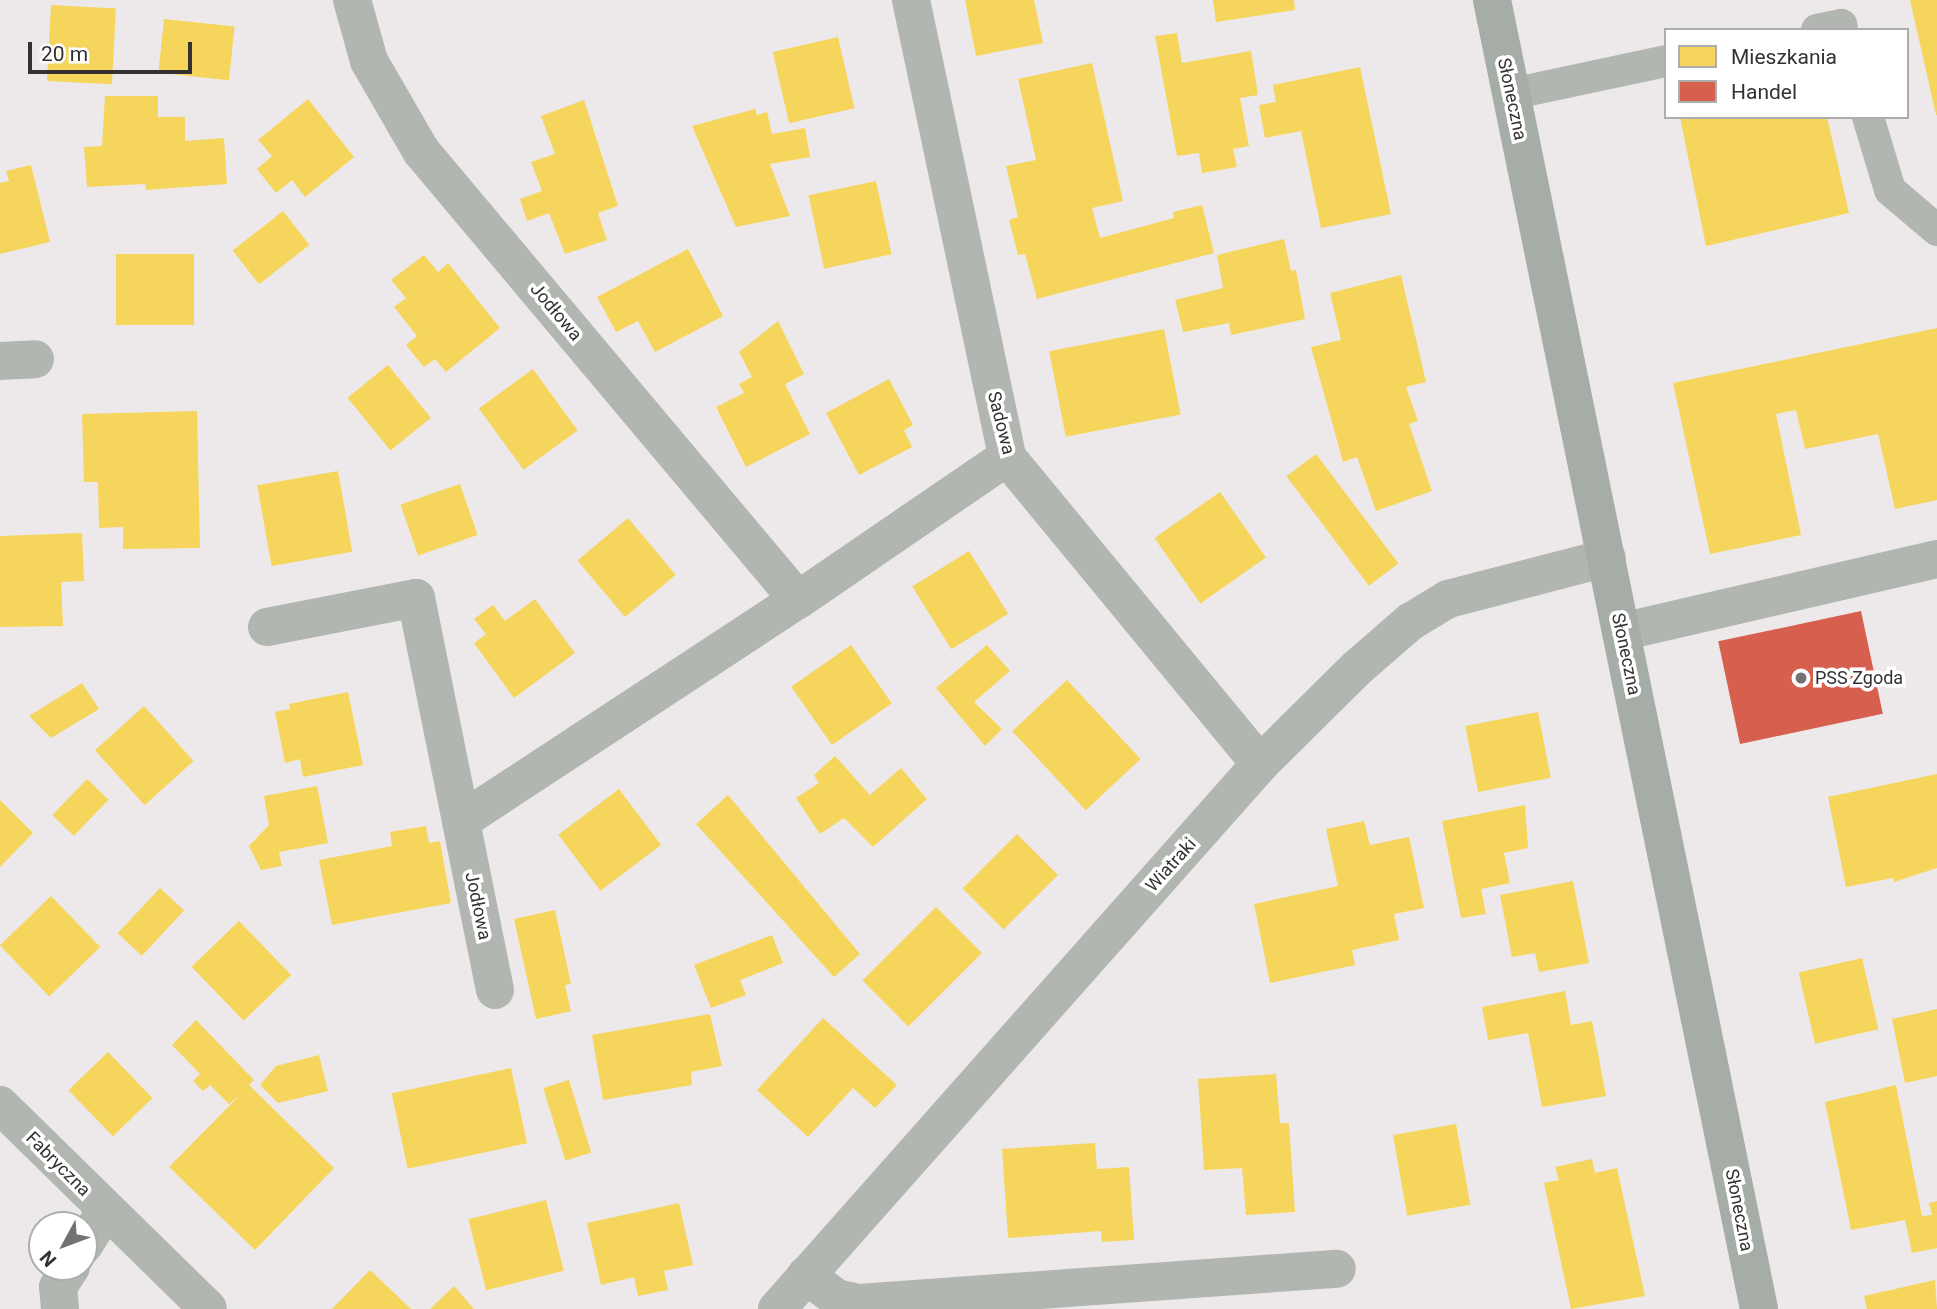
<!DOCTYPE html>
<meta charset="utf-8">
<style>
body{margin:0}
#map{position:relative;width:1937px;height:1309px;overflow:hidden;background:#ede9eb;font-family:Roboto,sans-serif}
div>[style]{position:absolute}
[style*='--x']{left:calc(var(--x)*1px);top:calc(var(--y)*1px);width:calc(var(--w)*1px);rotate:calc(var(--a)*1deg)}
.homes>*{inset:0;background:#f6d55c;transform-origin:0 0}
.shops>*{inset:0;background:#d6604d;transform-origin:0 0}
.lane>*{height:32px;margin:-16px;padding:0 16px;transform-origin:16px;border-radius:16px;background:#b2b6b1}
.street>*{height:38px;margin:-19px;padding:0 19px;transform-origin:19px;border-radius:19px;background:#b2b6b1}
.secondary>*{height:38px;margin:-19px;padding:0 19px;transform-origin:19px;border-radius:19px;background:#a6ada7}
.dots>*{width:19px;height:19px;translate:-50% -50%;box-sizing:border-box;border:4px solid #fff;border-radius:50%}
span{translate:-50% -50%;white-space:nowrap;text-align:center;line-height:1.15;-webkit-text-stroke:7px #fff;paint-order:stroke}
.street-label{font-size:18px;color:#333132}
.poi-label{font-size:18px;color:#333132}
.left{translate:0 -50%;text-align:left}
.legend{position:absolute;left:1664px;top:28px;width:245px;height:91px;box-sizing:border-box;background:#fff;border:2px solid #adadad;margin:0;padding:9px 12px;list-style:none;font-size:21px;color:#333132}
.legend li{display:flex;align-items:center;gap:14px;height:35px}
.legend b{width:35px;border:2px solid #adadad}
.north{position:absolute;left:28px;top:1211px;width:70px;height:70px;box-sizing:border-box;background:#fff;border:2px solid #adadad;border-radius:50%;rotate:229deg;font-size:19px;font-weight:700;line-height:28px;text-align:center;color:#333132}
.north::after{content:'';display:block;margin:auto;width:24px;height:32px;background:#747173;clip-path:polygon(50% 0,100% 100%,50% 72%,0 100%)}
.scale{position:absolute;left:28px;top:42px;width:164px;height:32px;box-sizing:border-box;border:4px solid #333132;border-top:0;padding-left:9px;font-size:21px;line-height:24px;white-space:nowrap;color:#333132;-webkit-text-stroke:5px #fff;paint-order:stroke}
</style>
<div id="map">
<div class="homes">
<div style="clip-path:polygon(965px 0,1034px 0,1043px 43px,976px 56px)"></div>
<div style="clip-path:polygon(1213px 0,1294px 0,1295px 10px,1216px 22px)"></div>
<div style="clip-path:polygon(1910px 0,1937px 0,1937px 115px,1936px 115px)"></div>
<div style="left:51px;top:5px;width:65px;height:76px;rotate:3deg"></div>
<div style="left:164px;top:19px;width:71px;height:54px;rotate:6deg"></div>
<div style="clip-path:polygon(1177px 33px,1182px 63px,1251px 51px,1258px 95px,1240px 98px,1249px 146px,1233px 149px,1237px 167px,1202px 173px,1199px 153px,1177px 156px,1155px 36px)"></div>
<div style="left:838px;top:37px;width:73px;height:67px;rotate:77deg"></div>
<div style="clip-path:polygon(1092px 63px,1123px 201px,1092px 208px,1100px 238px,1174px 218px,1173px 212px,1202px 205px,1214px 253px,1037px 299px,1025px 254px,1018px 255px,1009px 220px,1018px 217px,1006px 166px,1036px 160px,1018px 79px)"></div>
<div style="clip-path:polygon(1360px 67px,1391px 214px,1321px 228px,1301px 131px,1265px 138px,1259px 105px,1276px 102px,1273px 85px)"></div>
<div style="clip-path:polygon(105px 96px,158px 96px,158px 117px,185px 117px,185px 141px,224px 138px,227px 184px,146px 190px,145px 184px,87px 187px,84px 147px,102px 146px)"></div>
<div style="clip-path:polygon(308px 99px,354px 157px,305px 197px,292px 180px,276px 193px,257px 169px,272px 156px,258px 140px)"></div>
<div style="clip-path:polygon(584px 100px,618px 206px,598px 213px,607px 240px,565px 254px,549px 213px,527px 221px,520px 199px,542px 191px,531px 162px,555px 154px,541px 116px)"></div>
<div style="clip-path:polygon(755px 109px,757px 115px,767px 112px,772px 134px,805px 128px,810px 157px,770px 164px,790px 216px,736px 227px,692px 126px)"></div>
<div style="clip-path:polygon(1680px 117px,1827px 117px,1849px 213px,1706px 246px)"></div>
<div style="clip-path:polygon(31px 165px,50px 242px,0 254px,0 183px,9px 181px,6px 171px)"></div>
<div style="left:876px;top:181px;width:75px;height:69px;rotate:78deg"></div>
<div style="left:283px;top:211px;width:43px;height:64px;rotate:52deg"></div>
<div style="clip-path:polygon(1284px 239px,1291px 271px,1296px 270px,1305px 319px,1231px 335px,1229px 323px,1183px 332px,1175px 300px,1223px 288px,1217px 255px)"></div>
<div style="clip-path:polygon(688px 249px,723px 316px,655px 352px,638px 321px,616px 332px,597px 297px)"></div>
<div style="left:116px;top:254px;width:78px;height:71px"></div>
<div style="clip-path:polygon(424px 255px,438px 272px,448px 263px,500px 328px,446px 372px,435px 359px,424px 367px,406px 345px,417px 336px,394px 307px,406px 298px,391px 280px)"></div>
<div style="clip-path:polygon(1401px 275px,1426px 382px,1406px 387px,1418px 421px,1409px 424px,1432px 491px,1376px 511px,1357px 457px,1343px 462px,1311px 347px,1341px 340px,1330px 293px)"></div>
<div style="clip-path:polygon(778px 321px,804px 374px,785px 384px,810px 434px,746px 467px,716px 407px,744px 393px,739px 384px,752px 377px,739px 352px)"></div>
<div style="clip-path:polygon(1937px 328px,1937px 500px,1895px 509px,1878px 434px,1805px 449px,1796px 410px,1776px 414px,1801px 535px,1710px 554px,1673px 383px)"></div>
<div style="left:1164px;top:329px;width:87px;height:117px;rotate:79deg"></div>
<div style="left:388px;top:365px;width:68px;height:52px;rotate:51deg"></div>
<div style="left:533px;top:369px;width:76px;height:67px;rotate:54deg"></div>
<div style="clip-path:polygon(889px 379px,913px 425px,904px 430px,912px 447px,859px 475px,826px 413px)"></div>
<div style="clip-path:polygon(197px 411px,200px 548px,123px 549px,123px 527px,99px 528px,98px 482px,84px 482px,82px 414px)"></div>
<div style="left:1316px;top:454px;width:137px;height:37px;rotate:53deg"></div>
<div style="left:338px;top:471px;width:82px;height:82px;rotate:80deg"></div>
<div style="left:460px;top:484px;width:54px;height:63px;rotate:71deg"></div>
<div style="left:1220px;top:492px;width:80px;height:80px;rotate:55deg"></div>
<div style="left:628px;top:518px;width:74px;height:66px;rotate:50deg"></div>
<div style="clip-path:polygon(82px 533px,84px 581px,61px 582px,63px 626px,0 627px,0 536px)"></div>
<div style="left:969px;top:551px;width:74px;height:67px;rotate:58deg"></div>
<div style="clip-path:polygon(535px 599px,575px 653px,514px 698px,474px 643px,486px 634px,474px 619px,493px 605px,505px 621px)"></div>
<div style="left:851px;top:645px;width:71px;height:73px;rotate:55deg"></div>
<div style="clip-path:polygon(987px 645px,1010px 671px,974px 702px,1002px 729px,985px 746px,936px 688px)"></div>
<div style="left:1067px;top:680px;width:108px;height:75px;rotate:47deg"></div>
<div style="clip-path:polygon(82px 683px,99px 709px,51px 738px,29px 716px)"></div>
<div style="clip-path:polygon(348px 692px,363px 765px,303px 777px,300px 759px,285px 763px,275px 712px,290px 709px,289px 704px)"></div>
<div style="left:144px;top:706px;width:74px;height:66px;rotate:48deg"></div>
<div style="left:1538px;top:712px;width:67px;height:74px;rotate:79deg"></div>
<div style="clip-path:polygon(835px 756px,870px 795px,901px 768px,927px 799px,873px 847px,844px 818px,820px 834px,796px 798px,819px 783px,814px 775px)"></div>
<div style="clip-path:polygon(1937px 774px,1937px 868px,1894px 882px,1893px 878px,1846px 887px,1828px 797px)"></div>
<div style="left:87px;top:779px;width:30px;height:50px;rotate:44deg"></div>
<div style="clip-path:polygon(317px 786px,328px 843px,279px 852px,282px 866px,261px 870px,249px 846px,269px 825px,264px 796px)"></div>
<div style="left:619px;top:789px;width:70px;height:76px;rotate:53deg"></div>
<div style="clip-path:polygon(728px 795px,860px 954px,834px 977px,696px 824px)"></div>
<div style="clip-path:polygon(0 800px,33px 833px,0 867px)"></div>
<div style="clip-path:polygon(1525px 805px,1528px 848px,1504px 853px,1510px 883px,1481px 889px,1486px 914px,1461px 918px,1442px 821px)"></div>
<div style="clip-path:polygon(1364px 821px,1370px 845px,1409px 837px,1424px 908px,1394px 914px,1399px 940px,1352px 950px,1355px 965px,1270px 983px,1254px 904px,1338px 886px,1326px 829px)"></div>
<div style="clip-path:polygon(426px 826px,429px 843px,440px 841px,451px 903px,332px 925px,319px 860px,392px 846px,390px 832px)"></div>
<div style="left:1017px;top:834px;width:58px;height:77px;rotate:45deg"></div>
<div style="clip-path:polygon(1573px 881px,1589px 963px,1539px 972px,1535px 953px,1512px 957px,1500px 895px)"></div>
<div style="left:160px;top:888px;width:33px;height:62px;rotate:43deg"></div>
<div style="left:51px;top:896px;width:71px;height:71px;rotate:46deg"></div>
<div style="left:936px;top:907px;width:65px;height:104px;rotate:45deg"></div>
<div style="clip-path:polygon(555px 910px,571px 984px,565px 985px,571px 1011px,536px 1019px,514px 919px)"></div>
<div style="left:239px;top:921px;width:75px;height:66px;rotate:46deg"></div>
<div style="clip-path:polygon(772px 935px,783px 963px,740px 980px,746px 995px,711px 1008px,694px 965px)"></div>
<div style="left:1862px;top:958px;width:73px;height:65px;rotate:77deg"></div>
<div style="clip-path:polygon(1565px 991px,1571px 1025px,1592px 1021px,1606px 1096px,1542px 1107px,1528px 1033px,1488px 1040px,1482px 1007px)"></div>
<div style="clip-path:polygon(1937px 1009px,1937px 1076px,1905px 1083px,1892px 1019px)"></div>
<div style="clip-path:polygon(710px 1014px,722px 1066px,691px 1072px,692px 1085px,603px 1100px,592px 1035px)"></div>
<div style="clip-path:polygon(823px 1018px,897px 1085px,875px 1108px,853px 1088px,808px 1137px,757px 1090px)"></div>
<div style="clip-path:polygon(196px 1020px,254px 1080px,249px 1085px,334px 1168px,255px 1250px,169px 1167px,240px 1095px,229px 1104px,210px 1085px,203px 1091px,193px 1081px,200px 1074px,172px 1045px)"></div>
<div style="left:108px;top:1052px;width:64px;height:55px;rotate:46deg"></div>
<div style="clip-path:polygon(319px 1055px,328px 1091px,278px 1103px,260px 1085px,276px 1066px)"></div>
<div style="left:511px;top:1068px;width:77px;height:122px;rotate:78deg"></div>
<div style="clip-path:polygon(1276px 1074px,1280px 1123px,1289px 1123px,1295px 1212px,1246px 1215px,1242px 1168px,1204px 1170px,1198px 1079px)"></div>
<div style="left:569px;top:1080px;width:76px;height:27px;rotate:73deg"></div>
<div style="clip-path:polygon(1896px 1085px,1922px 1216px,1932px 1215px,1929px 1203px,1937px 1201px,1937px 1248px,1912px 1253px,1905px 1220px,1851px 1230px,1825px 1102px)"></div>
<div style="left:1456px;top:1124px;width:82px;height:64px;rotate:80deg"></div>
<div style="clip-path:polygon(1095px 1143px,1097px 1169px,1129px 1167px,1134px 1240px,1102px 1242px,1101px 1231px,1008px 1238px,1002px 1149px)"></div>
<div style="clip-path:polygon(1592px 1159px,1595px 1173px,1617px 1168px,1645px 1296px,1571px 1309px,1544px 1183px,1559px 1180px,1555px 1167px)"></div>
<div style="left:546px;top:1200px;width:73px;height:80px;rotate:76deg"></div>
<div style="clip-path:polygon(679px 1203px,693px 1265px,664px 1271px,668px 1290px,638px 1296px,634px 1277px,601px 1285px,587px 1223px)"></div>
<div style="clip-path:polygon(370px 1270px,411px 1309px,332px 1309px)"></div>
<div style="clip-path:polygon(1935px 1280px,1937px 1309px,1867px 1309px,1864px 1296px)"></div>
<div style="clip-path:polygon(454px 1286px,474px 1309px,430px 1309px)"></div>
</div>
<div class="shops">
<div style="left:1861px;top:611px;width:105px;height:146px;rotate:78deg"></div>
</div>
<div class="lane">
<div style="--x:1817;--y:30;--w:25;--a:-12"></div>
<div style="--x:1841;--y:25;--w:5;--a:79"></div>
<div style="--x:1511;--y:94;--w:158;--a:-12"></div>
<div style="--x:1868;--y:117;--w:76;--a:73.2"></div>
<div style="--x:1890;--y:190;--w:62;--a:40.4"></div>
</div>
<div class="street">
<div style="--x:352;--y:0;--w:63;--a:74.4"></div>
<div style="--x:369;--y:61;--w:104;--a:60"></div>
<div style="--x:421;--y:151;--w:586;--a:49.98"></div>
<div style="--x:798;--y:600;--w:253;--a:-34.4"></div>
<div style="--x:911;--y:0;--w:467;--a:78.1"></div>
<div style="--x:1007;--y:457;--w:398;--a:50.5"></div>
<div style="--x:0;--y:361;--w:35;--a:-3"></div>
<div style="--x:267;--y:627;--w:152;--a:-11"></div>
<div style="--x:416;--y:598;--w:227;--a:78.6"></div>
<div style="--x:1621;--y:632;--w:324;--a:-13"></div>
<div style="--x:495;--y:990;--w:172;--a:-101.4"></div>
<div style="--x:461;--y:821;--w:403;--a:-33.3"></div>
<div style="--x:0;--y:1105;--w:291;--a:44.4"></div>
<div style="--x:84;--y:1245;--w:40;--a:-58"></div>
<div style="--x:806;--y:1275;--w:38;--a:37"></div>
<div style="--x:836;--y:1298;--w:24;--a:12"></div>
<div style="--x:859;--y:1303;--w:479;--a:-4.1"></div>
<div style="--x:60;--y:1309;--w:22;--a:-95"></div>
<div style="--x:58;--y:1287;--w:24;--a:-57"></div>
<div style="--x:777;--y:1309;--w:728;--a:-48.45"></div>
<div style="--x:1260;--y:764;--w:136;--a:-44.7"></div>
<div style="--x:1357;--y:668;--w:70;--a:-41"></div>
<div style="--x:1410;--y:622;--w:44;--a:-31.2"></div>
<div style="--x:1448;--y:599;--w:164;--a:-14.5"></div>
</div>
<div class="secondary">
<div style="--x:1492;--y:0;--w:1336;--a:78.47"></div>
</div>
<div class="dots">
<div style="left:1801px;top:678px;background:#747173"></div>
</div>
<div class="street-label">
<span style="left:1512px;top:99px;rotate:78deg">Słoneczna</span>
<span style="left:556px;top:312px;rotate:50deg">Jodłowa</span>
<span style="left:1001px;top:423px;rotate:76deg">Sadowa</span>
<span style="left:1626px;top:654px;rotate:78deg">Słoneczna</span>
<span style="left:1171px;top:865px;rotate:-48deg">Wiatraki</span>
<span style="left:478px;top:906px;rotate:78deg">Jodłowa</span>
<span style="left:58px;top:1164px;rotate:45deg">Fabryczna</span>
<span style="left:1739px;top:1210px;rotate:79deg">Słoneczna</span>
</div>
<div class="poi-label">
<span class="left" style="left:1815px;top:678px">PSS Zgoda</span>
</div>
<ul class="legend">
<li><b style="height:19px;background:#f6d55c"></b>Mieszkania</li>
<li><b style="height:19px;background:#d6604d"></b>Handel</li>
</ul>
<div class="north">N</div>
<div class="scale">20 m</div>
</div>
